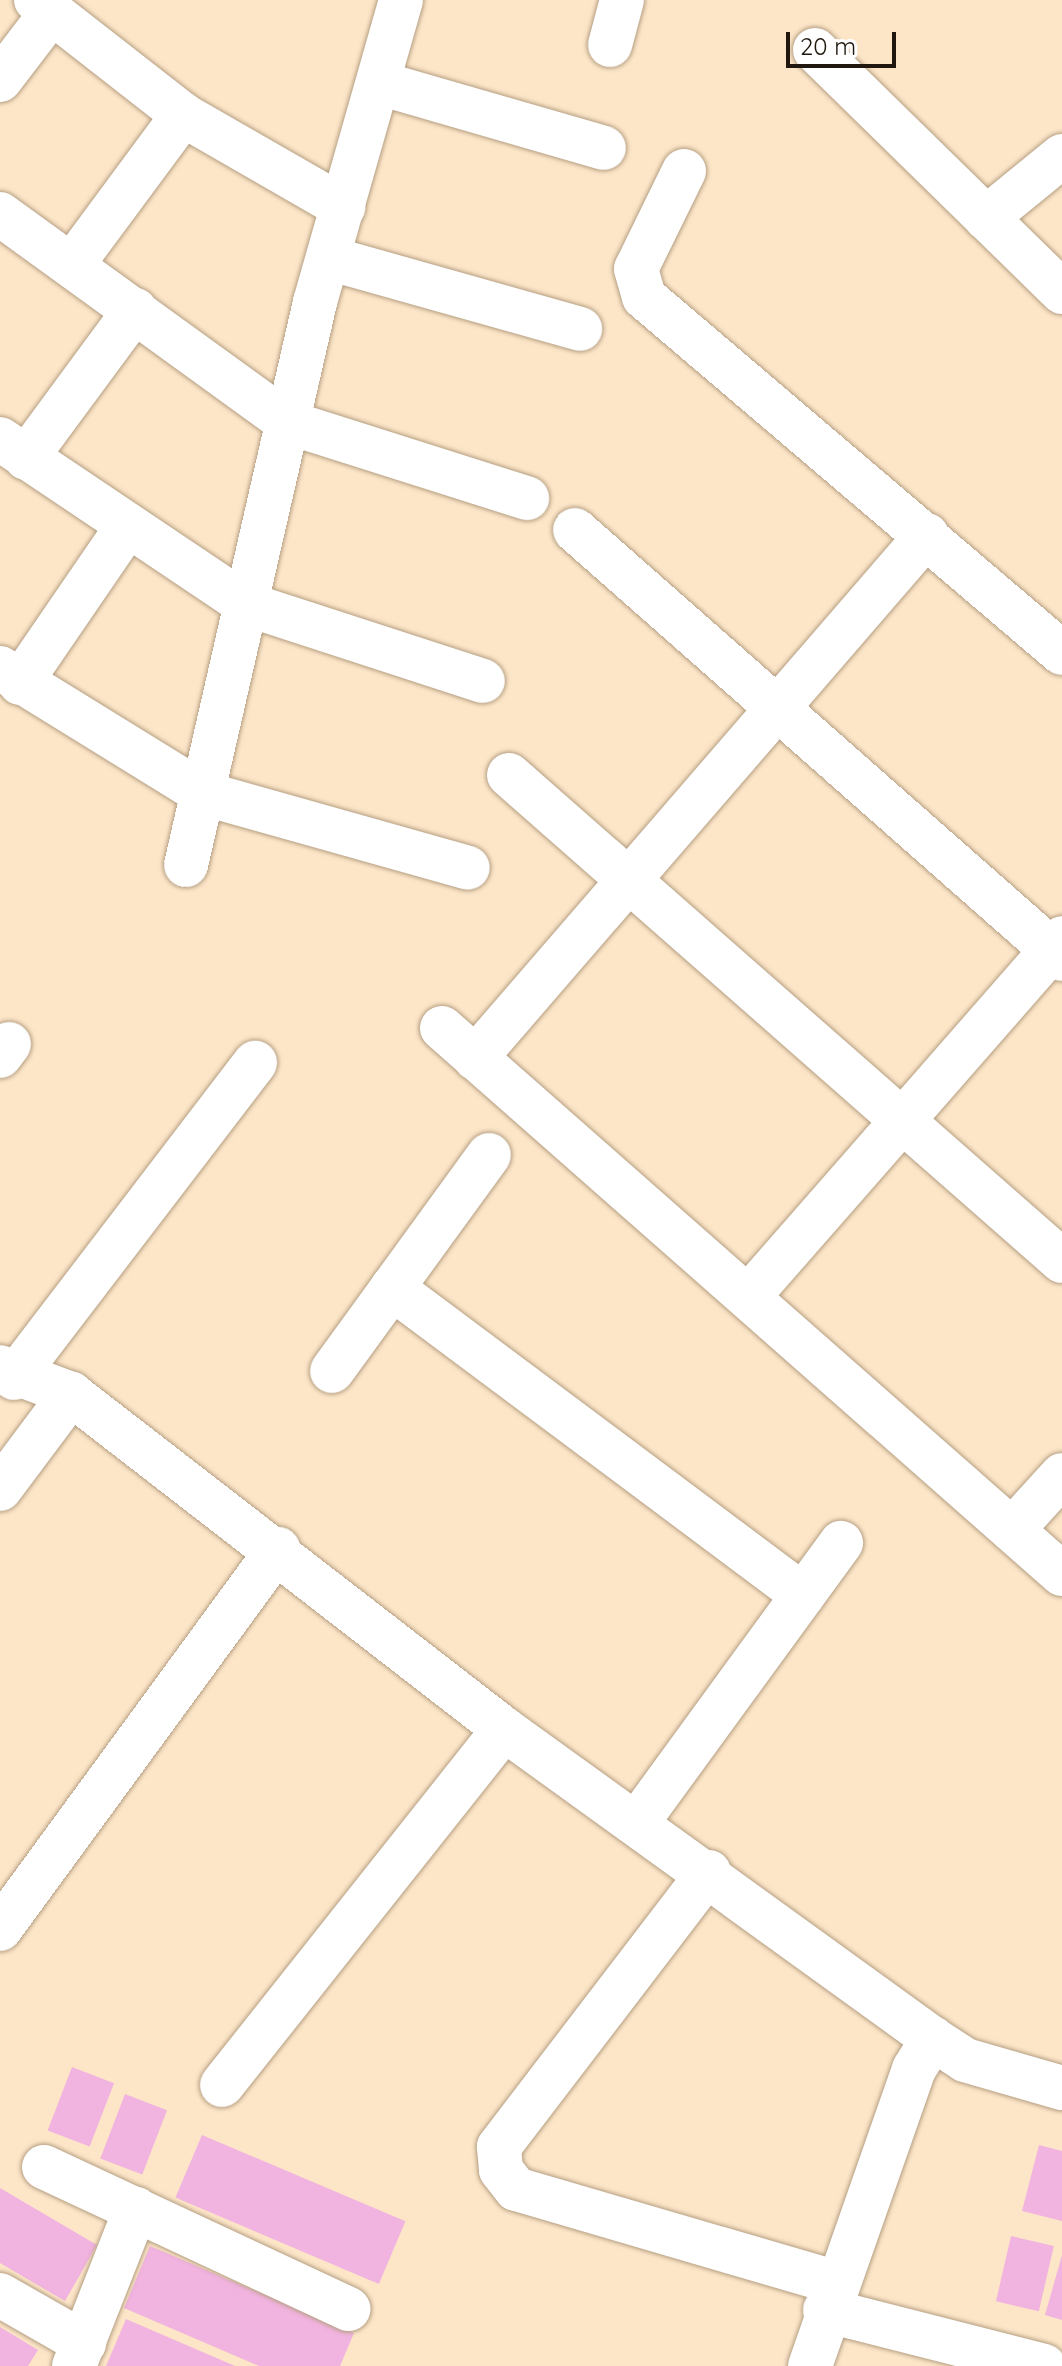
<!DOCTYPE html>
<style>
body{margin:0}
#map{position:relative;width:1062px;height:2366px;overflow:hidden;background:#fde6c8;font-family:Quicksand,sans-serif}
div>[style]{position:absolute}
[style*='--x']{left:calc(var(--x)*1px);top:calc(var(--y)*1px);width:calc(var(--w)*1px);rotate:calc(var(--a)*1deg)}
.building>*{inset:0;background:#f1b3df;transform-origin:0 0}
.roads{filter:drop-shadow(0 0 2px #b59f83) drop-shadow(0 0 2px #b59f83)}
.minor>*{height:44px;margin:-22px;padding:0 22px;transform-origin:22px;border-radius:22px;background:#fff}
span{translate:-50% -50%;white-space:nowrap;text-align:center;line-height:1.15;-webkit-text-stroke:7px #fff;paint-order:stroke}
.scale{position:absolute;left:786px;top:32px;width:110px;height:36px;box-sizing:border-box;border:4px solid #20180e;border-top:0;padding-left:10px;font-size:24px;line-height:28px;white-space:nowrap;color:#20180e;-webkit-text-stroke:6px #fff;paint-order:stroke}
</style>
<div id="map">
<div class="building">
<div style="left:72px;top:2067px;width:45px;height:68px;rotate:21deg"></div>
<div style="left:125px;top:2094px;width:45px;height:69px;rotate:21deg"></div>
<div style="left:202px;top:2135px;width:221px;height:68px;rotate:23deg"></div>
<div style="clip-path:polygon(1039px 2145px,1062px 2151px,1062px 2221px,1022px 2211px)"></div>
<div style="clip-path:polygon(0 2188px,97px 2245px,65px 2301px,0 2263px)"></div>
<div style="left:1011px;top:2236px;width:44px;height:67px;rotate:13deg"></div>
<div style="clip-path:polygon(150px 2246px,354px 2333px,340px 2366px,259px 2366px,124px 2308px)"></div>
<div style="clip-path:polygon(1062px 2255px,1062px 2320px,1045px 2315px)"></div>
<div style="clip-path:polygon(126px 2319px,235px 2366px,106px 2366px)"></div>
<div style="clip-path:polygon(0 2327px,38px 2350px,28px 2366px,0 2366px)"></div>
</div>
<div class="roads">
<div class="minor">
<div style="--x:36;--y:0;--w:187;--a:38"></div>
<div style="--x:183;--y:115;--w:185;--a:29.9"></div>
<div style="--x:610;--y:45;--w:47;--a:-75.1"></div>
<div style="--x:815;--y:50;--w:346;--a:44.4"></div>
<div style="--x:0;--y:80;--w:86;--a:-52.6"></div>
<div style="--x:379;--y:83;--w:234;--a:16.1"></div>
<div style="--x:684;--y:171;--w:109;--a:116.1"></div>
<div style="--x:636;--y:269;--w:29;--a:74"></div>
<div style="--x:644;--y:297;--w:549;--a:40.42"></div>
<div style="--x:0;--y:214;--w:354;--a:35.9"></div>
<div style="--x:287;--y:422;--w:252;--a:17.6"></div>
<div style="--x:986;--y:218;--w:98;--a:-39.2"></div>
<div style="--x:328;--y:258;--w:262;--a:15.7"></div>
<div style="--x:72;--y:265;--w:187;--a:-53.5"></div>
<div style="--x:0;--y:439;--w:296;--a:33.9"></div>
<div style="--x:246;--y:604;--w:249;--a:18"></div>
<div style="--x:26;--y:458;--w:184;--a:-53.6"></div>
<div style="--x:575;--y:530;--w:649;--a:41.38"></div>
<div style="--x:0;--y:668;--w:238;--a:31.7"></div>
<div style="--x:202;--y:793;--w:276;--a:15.7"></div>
<div style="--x:20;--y:683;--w:188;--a:-55.6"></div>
<div style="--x:509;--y:775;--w:736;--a:41.31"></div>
<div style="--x:186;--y:865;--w:578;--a:-77.09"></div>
<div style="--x:315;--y:302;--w:314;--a:-74.1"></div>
<div style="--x:442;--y:1028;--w:826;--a:41.37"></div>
<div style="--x:0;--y:1056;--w:15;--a:-53"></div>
<div style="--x:475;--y:1058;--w:691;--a:-49.16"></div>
<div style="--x:392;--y:1288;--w:513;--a:36.76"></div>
<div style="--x:748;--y:1297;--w:477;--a:-48.8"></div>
<div style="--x:0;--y:1367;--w:76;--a:20.8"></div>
<div style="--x:71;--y:1394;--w:547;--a:37.73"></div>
<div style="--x:504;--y:1729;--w:529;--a:35.85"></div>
<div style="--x:933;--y:2039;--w:38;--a:33"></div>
<div style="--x:965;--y:2060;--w:101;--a:16.1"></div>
<div style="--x:332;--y:1371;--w:267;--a:-54"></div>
<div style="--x:14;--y:1378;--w:397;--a:-52.6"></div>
<div style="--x:0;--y:1489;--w:119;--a:-53.2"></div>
<div style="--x:1012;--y:1530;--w:74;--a:-47.7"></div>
<div style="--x:639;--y:1820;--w:343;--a:-53.9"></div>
<div style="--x:709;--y:1872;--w:346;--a:127.4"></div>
<div style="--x:499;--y:2147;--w:23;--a:85"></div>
<div style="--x:501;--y:2170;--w:24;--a:52"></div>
<div style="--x:516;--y:2189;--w:332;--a:16.3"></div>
<div style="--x:0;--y:1929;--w:471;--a:-53.8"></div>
<div style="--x:222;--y:2085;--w:454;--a:-51.6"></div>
<div style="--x:44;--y:2167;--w:336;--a:25"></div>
<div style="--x:0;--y:2295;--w:97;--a:29.7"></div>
<div style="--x:825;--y:2310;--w:226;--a:14.3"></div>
<div style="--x:74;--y:2366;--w:169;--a:-68.5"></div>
<div style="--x:810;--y:2366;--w:315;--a:-70.7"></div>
<div style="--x:914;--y:2069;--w:36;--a:-58"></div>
</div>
</div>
<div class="scale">20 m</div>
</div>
